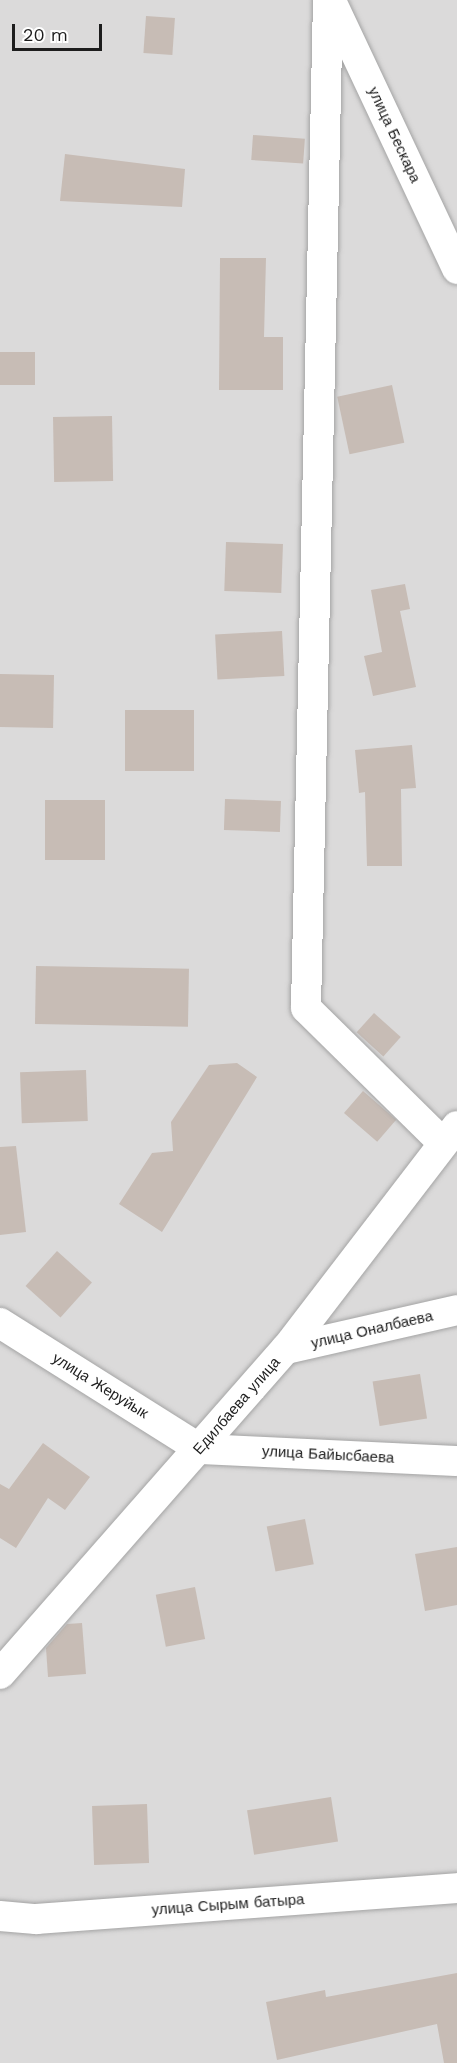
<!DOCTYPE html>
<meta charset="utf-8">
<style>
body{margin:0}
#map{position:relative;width:457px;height:2063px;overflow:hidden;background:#efeae2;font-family:"Work Sans",sans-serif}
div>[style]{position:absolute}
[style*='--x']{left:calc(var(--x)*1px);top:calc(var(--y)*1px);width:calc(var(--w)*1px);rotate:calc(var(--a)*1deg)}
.residential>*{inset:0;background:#dbdada;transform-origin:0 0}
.building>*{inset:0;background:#c7bcb5;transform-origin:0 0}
.roads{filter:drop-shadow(0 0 2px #a4a4a4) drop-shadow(0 0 2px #a4a4a4)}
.minor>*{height:30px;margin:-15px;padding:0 15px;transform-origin:15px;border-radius:15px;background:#fff}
span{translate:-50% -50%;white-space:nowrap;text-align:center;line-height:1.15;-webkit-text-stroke:6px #fff;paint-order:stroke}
.street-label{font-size:15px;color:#1d1d1d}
.scale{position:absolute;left:12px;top:24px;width:90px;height:27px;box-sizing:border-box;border:3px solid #1d1d1d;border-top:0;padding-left:8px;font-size:18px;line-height:21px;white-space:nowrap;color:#1d1d1d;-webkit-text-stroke:4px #fff;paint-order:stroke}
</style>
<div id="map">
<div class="residential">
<div style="left:0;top:0;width:457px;height:2063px"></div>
</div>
<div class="building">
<div style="left:146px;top:16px;width:29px;height:37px;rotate:4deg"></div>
<div style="left:253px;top:135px;width:52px;height:25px;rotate:4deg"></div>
<div style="clip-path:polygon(65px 154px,185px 169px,182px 207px,60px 201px)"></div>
<div style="clip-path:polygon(220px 258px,266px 258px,264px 337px,283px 337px,283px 390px,219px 390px)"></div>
<div style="left:0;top:352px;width:35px;height:33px"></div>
<div style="left:392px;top:385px;width:59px;height:56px;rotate:78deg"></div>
<div style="left:112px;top:416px;width:65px;height:59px;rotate:89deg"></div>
<div style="left:226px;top:542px;width:57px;height:49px;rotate:2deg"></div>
<div style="clip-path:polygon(405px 584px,410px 609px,400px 611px,416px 687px,373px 696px,364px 656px,382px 652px,371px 590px)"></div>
<div style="left:282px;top:631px;width:45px;height:67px;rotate:87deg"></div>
<div style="left:0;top:674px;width:54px;height:53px;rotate:1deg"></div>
<div style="left:194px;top:710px;width:61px;height:69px;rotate:90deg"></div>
<div style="clip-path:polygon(412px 745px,416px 788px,401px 789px,402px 866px,367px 866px,365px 792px,359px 793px,355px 750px)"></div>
<div style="left:225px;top:799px;width:56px;height:31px;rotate:2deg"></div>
<div style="left:105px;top:800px;width:60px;height:60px;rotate:90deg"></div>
<div style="left:36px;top:966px;width:153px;height:58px;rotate:1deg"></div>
<div style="left:374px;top:1013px;width:36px;height:26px;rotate:42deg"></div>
<div style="clip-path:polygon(237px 1063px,257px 1077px,162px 1232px,119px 1204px,152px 1153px,173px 1151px,171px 1122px,209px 1065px)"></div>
<div style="left:86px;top:1070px;width:51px;height:66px;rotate:88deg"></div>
<div style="left:363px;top:1091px;width:44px;height:29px;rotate:41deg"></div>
<div style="clip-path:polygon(16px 1146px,26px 1232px,0 1235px,0 1147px)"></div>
<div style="left:57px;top:1251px;width:47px;height:47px;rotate:42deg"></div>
<div style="left:420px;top:1374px;width:45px;height:48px;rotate:81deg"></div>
<div style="clip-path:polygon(43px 1443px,90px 1477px,65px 1510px,48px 1498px,16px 1548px,0 1538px,0 1484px,9px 1489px)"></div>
<div style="left:305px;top:1519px;width:46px;height:39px;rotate:79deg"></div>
<div style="clip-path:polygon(457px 1547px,457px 1605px,425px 1611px,415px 1554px)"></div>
<div style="left:195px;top:1587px;width:53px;height:40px;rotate:79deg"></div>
<div style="clip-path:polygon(82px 1623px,86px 1674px,48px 1677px,46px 1648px,67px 1624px)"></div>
<div style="left:331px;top:1797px;width:45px;height:85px;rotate:81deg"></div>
<div style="left:147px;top:1804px;width:59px;height:55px;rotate:88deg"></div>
<div style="clip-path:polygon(457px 1973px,457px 2063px,444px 2063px,437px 2024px,277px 2060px,266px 2002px,325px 1990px,326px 1997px)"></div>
</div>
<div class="roads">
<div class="minor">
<div style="--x:328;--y:0;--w:1008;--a:91.25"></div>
<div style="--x:306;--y:1008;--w:192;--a:44.6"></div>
<div style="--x:332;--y:3;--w:294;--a:64.8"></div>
<div style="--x:0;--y:1323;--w:236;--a:32.2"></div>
<div style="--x:200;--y:1449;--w:257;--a:2.7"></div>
<div style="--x:286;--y:1349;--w:175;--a:-12.8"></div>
<div style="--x:0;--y:1674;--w:433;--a:-48.7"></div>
<div style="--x:286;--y:1349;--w:281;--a:-52.5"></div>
<div style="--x:0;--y:1916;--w:36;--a:5"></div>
<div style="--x:36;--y:1919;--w:422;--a:-4.2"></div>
</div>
</div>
<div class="street-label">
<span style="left:394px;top:135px;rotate:65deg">улица Бескара</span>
<span style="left:372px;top:1330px;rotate:-13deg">улица Оналбаева</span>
<span style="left:100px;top:1386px;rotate:32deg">улица Жеруйык</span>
<span style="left:237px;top:1406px;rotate:-49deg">Едилбаева улица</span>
<span style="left:328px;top:1455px;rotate:3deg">улица Байысбаева</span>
<span style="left:228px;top:1905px;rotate:-4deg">улица Сырым батыра</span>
</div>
<div class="scale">20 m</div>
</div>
